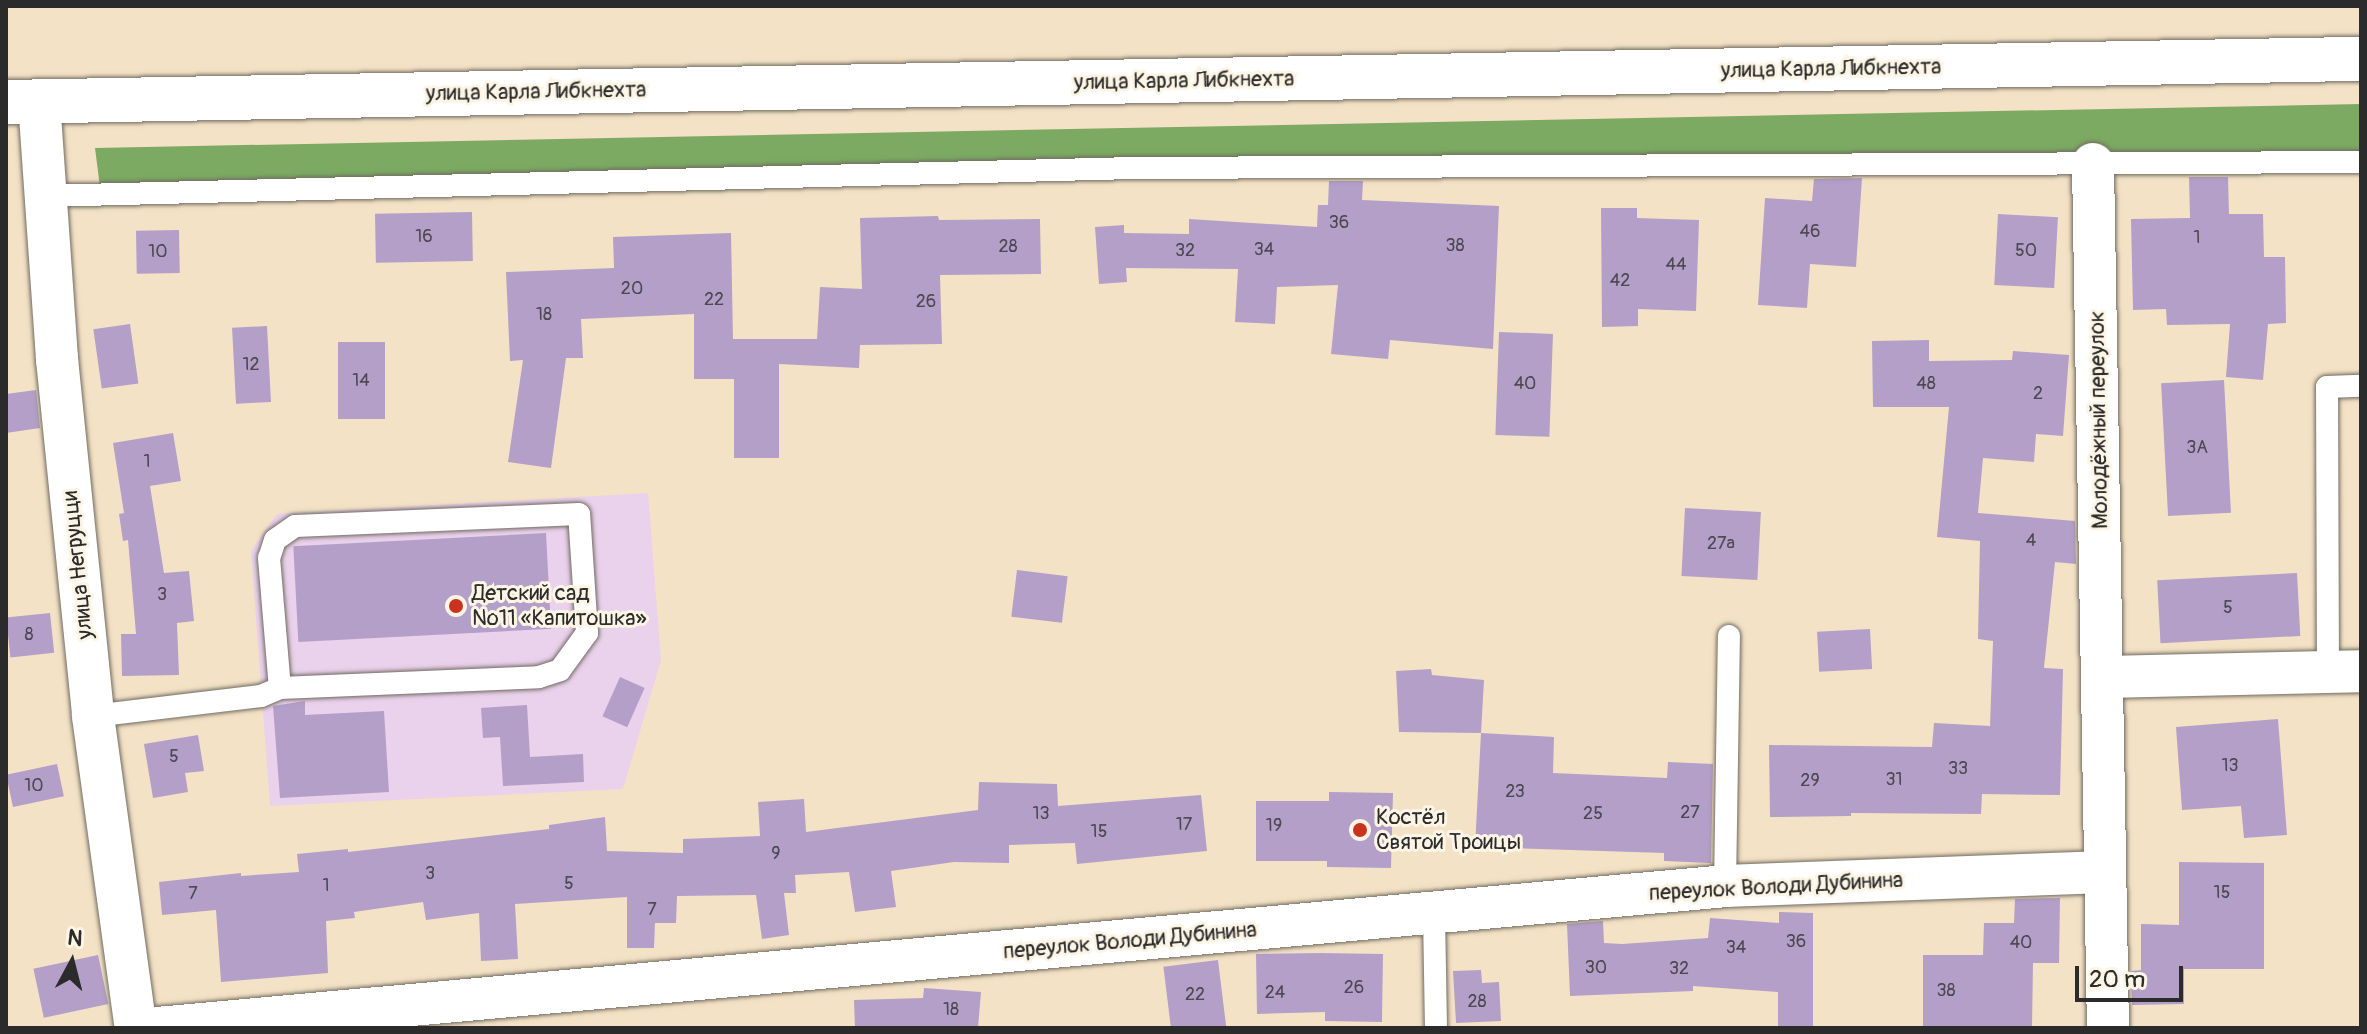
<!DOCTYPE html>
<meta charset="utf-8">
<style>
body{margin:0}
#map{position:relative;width:2367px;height:1034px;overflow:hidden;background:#f4e2c6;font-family:Pangolin,sans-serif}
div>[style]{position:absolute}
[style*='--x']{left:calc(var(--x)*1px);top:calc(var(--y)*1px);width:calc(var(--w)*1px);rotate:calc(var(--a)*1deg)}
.built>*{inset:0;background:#ead1ec}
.forest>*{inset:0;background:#7caa62}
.building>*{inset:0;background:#b39fc8;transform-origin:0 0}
.roads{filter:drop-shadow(0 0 2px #716b61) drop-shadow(0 0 2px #716b61)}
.service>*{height:22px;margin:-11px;padding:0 11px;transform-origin:11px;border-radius:11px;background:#fff}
.minor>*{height:42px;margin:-21px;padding:0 21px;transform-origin:21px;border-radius:21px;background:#fff}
.primary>*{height:44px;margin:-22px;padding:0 22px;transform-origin:22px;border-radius:22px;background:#fff}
.dots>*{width:22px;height:22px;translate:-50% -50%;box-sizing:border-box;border:4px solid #fcf5e5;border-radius:50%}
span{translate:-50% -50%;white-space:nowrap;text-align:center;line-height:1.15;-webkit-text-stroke:6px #fcf5e5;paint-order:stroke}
.number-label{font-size:18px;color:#4d4852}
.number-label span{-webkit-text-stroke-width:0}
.street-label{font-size:22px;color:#2b2b2b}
.poi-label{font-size:22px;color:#2b2b2b}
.left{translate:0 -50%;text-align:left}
.frame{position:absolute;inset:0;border:8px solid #2b2b2b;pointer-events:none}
.north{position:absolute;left:32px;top:922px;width:80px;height:80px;-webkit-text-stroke:6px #fcf5e5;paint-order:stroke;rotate:7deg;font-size:22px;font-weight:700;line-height:32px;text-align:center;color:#2b2b2b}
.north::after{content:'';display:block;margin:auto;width:28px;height:36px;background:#2b2b2b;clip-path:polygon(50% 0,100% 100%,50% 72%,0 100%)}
.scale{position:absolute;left:2075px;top:966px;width:108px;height:36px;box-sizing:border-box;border:4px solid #2b2b2b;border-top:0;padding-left:10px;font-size:24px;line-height:28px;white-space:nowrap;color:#2b2b2b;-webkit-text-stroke:6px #fcf5e5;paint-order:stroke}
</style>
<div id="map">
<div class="built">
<div style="clip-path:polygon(648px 493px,661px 660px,623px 789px,270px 806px,251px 551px,277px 514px)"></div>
</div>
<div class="forest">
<div style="clip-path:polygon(2361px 104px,2361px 162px,1137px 168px,101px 195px,95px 148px)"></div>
</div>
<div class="building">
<div style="clip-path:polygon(2189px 177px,2228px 177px,2229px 214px,2263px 214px,2264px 257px,2285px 257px,2286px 323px,2268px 324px,2263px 380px,2226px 377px,2230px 324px,2167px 325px,2166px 309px,2133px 310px,2131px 219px,2190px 218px)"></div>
<div style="clip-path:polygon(1862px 178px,1856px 267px,1810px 264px,1807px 308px,1758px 305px,1765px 198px,1812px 201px,1814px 179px)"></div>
<div style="clip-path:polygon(1329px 181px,1363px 181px,1362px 200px,1499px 206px,1493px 349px,1390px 340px,1388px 359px,1331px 354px,1338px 285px,1277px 287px,1275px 324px,1235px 322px,1238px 269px,1126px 268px,1127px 282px,1099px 284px,1095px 227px,1124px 225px,1124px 233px,1189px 234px,1189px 219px,1317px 227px,1318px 205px,1328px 205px)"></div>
<div style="clip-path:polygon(1601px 208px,1637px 208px,1637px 218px,1699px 220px,1696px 311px,1638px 309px,1638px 326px,1602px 327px)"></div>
<div style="left:472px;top:212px;width:49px;height:97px;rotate:89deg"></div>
<div style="left:1998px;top:214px;width:60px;height:71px;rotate:3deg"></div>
<div style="clip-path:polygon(938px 216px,939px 220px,1040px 219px,1041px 274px,940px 275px,942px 344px,860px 345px,859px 368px,779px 364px,779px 458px,734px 458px,734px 379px,694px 379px,694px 314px,581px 319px,583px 358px,566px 358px,551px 468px,508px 462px,523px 360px,510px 361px,506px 272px,614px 268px,613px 237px,731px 233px,733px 339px,817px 339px,820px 287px,862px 289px,860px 218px)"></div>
<div style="left:179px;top:230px;width:43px;height:43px;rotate:89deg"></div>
<div style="left:130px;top:324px;width:60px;height:37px;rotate:82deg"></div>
<div style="left:267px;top:326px;width:76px;height:35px;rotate:87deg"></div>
<div style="left:1499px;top:332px;width:54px;height:103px;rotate:2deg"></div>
<div style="clip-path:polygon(1929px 340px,1929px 361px,2012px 360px,2013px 351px,2069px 355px,2063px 436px,2036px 434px,2034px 462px,1983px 458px,1978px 513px,2075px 521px,2076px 564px,2055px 562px,2044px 668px,2063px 669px,2060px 795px,1982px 794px,1981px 814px,1851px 813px,1851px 816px,1770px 817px,1769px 745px,1932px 747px,1934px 723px,1990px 726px,1993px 641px,1978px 639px,1980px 541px,1937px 537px,1949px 407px,1873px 407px,1872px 341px)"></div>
<div style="left:338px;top:342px;width:47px;height:77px"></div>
<div style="left:2224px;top:380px;width:133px;height:63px;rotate:87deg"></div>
<div style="clip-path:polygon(36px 390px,40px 428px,6px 433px,6px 394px)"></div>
<div style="clip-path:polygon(173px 433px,181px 481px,150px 486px,164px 573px,189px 571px,194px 621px,177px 623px,179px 675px,122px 676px,121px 634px,136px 634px,128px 540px,123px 541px,119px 514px,124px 513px,113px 443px)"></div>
<div style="left:1685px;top:508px;width:76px;height:68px;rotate:3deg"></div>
<div style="left:546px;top:533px;width:96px;height:253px;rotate:87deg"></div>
<div style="left:1017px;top:570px;width:51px;height:47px;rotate:7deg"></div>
<div style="left:2297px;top:573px;width:63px;height:140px;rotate:87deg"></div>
<div style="left:50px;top:613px;width:40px;height:44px;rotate:84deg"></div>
<div style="left:1870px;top:629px;width:40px;height:53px;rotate:87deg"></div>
<div style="clip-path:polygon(1431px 669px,1432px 675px,1484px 680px,1481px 733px,1399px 732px,1396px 671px)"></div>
<div style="left:620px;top:677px;width:27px;height:43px;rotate:24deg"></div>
<div style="clip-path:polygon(305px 701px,305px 715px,384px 711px,389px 792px,280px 798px,273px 706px)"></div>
<div style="clip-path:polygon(527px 705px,530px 757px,583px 754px,584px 782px,503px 786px,500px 737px,483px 738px,481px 708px)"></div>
<div style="clip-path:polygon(2278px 719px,2287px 835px,2244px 838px,2241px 806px,2182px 810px,2176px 727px)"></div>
<div style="clip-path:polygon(1481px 733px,1554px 737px,1553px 773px,1667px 778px,1668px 762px,1713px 764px,1711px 863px,1664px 861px,1664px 853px,1475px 847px)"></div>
<div style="clip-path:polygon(198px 735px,204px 771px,185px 773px,188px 792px,153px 798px,144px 744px)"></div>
<div style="left:57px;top:764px;width:33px;height:52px;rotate:78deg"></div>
<div style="clip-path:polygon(979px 782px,1057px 784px,1058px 806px,1201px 795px,1207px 851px,1077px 864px,1075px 843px,1009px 845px,1009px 863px,954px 862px,891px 871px,896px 907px,855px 912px,849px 872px,795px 875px,796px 893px,784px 893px,789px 935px,762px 939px,756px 895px,677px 896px,676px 923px,655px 923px,654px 948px,627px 948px,627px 897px,515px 904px,518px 959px,481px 961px,479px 913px,426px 920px,423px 902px,354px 912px,355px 918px,326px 921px,328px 973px,221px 982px,216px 910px,162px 915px,159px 882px,241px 873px,241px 876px,299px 872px,297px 854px,348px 849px,348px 852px,549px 829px,549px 825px,605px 817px,607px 851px,683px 853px,683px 839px,760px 836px,758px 802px,804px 799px,806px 832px,978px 810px)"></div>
<div style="clip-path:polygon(1329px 792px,1393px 793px,1391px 868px,1327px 867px,1327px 861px,1256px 861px,1256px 801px,1329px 801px)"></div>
<div style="clip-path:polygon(2179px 862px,2264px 863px,2264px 969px,2184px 969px,2184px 1004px,2132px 1005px,2131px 971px,2141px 970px,2141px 924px,2179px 925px)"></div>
<div style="clip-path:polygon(2060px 898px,2059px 963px,2033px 963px,2032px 1027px,1923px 1028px,1923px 955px,1983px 955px,1984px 923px,2014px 923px,2015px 899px)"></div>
<div style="clip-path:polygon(1779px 912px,1813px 913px,1813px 1028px,1778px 1028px,1778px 992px,1693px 986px,1693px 991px,1570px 996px,1567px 924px,1603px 921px,1604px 943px,1622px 944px,1708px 938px,1710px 918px,1779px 923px)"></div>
<div style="clip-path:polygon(1320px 953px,1383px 954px,1382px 1022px,1325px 1021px,1325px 1012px,1257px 1014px,1256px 954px)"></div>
<div style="left:98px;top:955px;width:50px;height:66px;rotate:78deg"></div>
<div style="left:1218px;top:960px;width:68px;height:55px;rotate:83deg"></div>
<div style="clip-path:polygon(1481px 970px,1482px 983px,1499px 982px,1501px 1021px,1456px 1023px,1453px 971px)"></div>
<div style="clip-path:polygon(924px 988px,981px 992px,978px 1028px,855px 1028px,854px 1000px,923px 998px)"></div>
</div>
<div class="roads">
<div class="service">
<div style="--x:43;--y:196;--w:1094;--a:-1.47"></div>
<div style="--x:1137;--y:168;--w:1224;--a:-0.28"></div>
<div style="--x:2328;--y:672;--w:285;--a:-90.2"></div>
<div style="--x:2327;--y:387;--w:34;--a:-2"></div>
<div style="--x:93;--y:716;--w:169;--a:-6.8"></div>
<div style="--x:261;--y:696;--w:21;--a:-23"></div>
<div style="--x:280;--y:688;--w:259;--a:-2.4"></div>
<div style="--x:539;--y:677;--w:22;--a:-18"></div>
<div style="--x:560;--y:670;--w:46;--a:-53.9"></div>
<div style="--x:587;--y:633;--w:119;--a:-93.8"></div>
<div style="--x:579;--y:514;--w:284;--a:177.6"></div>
<div style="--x:295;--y:526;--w:24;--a:145"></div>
<div style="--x:275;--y:540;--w:19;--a:108"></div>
<div style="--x:269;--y:558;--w:130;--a:85.2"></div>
<div style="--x:1725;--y:886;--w:250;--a:-89.1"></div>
<div style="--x:1434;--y:914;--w:114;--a:89"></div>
</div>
<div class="minor">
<div style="--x:39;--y:101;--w:259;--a:86"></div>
<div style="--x:57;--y:359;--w:359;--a:84.2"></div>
<div style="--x:93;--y:716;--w:315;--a:82.2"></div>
<div style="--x:2093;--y:164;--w:864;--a:89.01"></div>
<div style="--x:2104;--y:677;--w:257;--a:-1.3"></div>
<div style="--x:157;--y:1028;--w:1574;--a:-5.17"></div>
<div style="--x:1725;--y:886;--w:379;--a:-2.1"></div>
</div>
<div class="primary">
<div style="--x:6;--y:102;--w:2355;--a:-1.05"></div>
</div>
</div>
<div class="dots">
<div style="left:456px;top:606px;background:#c8321e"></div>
<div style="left:1360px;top:830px;background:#c8321e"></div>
</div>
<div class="number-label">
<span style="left:1339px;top:223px">36</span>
<span style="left:1810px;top:232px">46</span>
<span style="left:424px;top:237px">16</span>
<span style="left:2197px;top:238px">1</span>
<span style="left:1455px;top:246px">38</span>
<span style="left:1008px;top:247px">28</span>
<span style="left:1264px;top:250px">34</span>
<span style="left:1185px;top:251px">32</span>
<span style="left:2026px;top:251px">50</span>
<span style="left:158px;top:252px">10</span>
<span style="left:1676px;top:265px">44</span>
<span style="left:1620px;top:281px">42</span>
<span style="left:632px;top:289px">20</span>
<span style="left:714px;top:300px">22</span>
<span style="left:926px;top:302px">26</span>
<span style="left:544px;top:315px">18</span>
<span style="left:251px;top:365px">12</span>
<span style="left:361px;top:381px">14</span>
<span style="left:1525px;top:384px">40</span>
<span style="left:1926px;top:384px">48</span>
<span style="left:2038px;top:394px">2</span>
<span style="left:2197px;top:448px">3A</span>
<span style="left:147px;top:462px">1</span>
<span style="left:2031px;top:541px">4</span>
<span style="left:1721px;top:544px">27а</span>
<span style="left:162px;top:595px">3</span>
<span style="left:2228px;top:608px">5</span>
<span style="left:29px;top:635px">8</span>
<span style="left:174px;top:757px">5</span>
<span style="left:2230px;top:766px">13</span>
<span style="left:1958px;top:769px">33</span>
<span style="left:1894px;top:780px">31</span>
<span style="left:1810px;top:781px">29</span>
<span style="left:34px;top:786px">10</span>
<span style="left:1515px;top:792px">23</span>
<span style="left:1690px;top:813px">27</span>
<span style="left:1041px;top:814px">13</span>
<span style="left:1593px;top:814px">25</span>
<span style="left:1184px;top:825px">17</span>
<span style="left:1274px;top:826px">19</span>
<span style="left:1099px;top:832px">15</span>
<span style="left:776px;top:854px">9</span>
<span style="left:430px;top:874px">3</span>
<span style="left:569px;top:884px">5</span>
<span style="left:326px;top:886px">1</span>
<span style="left:2222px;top:893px">15</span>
<span style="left:193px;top:894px">7</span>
<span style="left:652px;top:910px">7</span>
<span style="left:1796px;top:942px">36</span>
<span style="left:2021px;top:943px">40</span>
<span style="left:1736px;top:948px">34</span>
<span style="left:1596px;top:968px">30</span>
<span style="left:1679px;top:969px">32</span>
<span style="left:1354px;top:988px">26</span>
<span style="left:1946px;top:991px">38</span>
<span style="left:1275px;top:993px">24</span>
<span style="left:1195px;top:995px">22</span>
<span style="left:1477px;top:1002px">28</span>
<span style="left:951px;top:1010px">18</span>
</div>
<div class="street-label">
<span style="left:1831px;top:69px;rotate:-1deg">улица Карла Либкнехта</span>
<span style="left:1184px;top:81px;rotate:-1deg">улица Карла Либкнехта</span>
<span style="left:536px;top:92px;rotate:-1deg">улица Карла Либкнехта</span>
<span style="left:2099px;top:420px;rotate:-91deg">Молодёжный переулок</span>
<span style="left:78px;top:565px;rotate:-96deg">улица Негруцци</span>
<span style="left:1776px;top:887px;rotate:-3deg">переулок Володи Дубинина</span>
<span style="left:1130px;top:941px;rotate:-5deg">переулок Володи Дубинина</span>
</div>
<div class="poi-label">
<span class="left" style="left:472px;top:606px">Детский сад<br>№11 «Капитошка»</span>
<span class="left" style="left:1376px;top:830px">Костёл<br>Святой Троицы</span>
</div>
<div class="frame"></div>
<div class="north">N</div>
<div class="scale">20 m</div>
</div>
